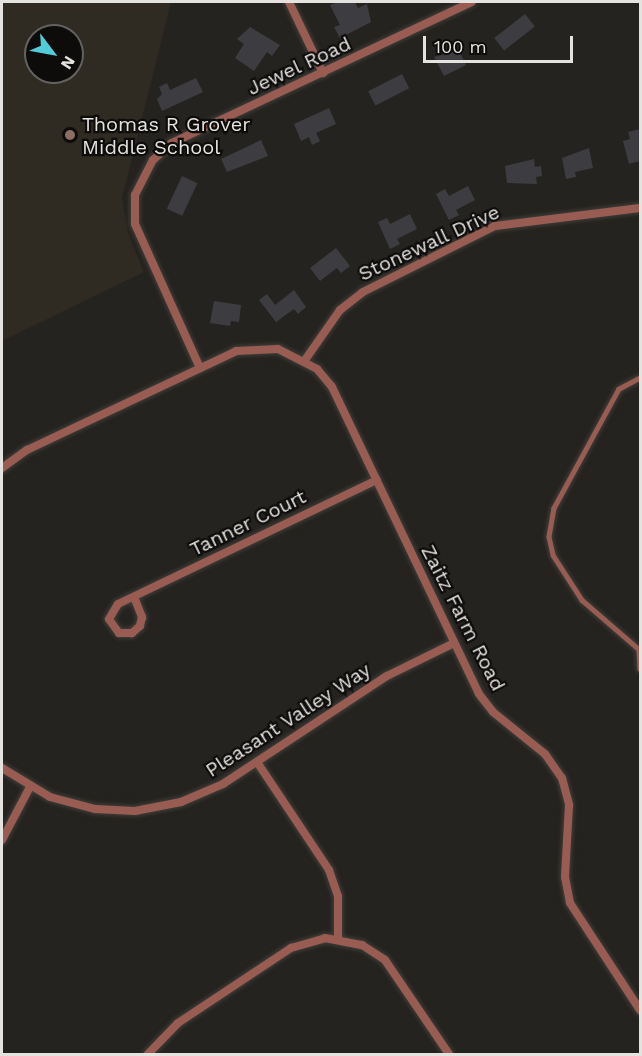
<!DOCTYPE html>
<style>
body{margin:0}
#map{position:relative;width:642px;height:1056px;overflow:hidden;background:#25231f;font-family:"Work Sans",sans-serif}
div>[style]{position:absolute}
[style*='--x']{left:calc(var(--x)*1px);top:calc(var(--y)*1px);width:calc(var(--w)*1px);rotate:calc(var(--a)*1deg)}
.built>*{inset:0;background:#2f2b22}
.building>*{inset:0;background:#3d3d41;transform-origin:0 0}
.roads{filter:drop-shadow(0 0 2px #403e3a) drop-shadow(0 0 2px #403e3a)}
.lane>*{height:4.5px;margin:-2.25px;padding:0 2.25px;transform-origin:2.25px;border-radius:2.25px;background:#995c52}
.street>*{height:8px;margin:-4px;padding:0 4px;transform-origin:4px;border-radius:4px;background:#995c52}
.dots>*{width:16px;height:16px;translate:-50% -50%;box-sizing:border-box;border:3px solid #0d0c0b;border-radius:50%}
span{translate:-50% -50%;white-space:nowrap;text-align:center;line-height:1.15;-webkit-text-stroke:4.5px #0d0c0b;paint-order:stroke}
.street-label{font-size:20px;color:#e4e3e0}
.poi-label{font-size:20px;color:#e4e3e0}
.left{translate:0 -50%;text-align:left}
.frame{position:absolute;inset:0;border:3px solid #e4e3e0;pointer-events:none}
.north{position:absolute;left:24px;top:24px;width:60px;height:60px;box-sizing:border-box;background:#0d0c0b;border:2px solid #636260;border-radius:50%;rotate:122deg;font-size:16px;font-weight:700;line-height:24px;text-align:center;color:#e4e3e0}
.north::after{content:'';display:block;margin:auto;width:21px;height:27px;background:#52cbd8;clip-path:polygon(50% 0,100% 100%,50% 72%,0 100%)}
.scale{position:absolute;left:423px;top:36px;width:150px;height:27px;box-sizing:border-box;border:3px solid #e4e3e0;border-top:0;padding-left:8px;font-size:18px;line-height:21px;white-space:nowrap;color:#e4e3e0;-webkit-text-stroke:4px #0d0c0b;paint-order:stroke}
</style>
<div id="map">
<div class="built">
<div style="clip-path:polygon(evenodd,2px 2px,171px 2px,122px 198px,128px 233px,144px 272px,2px 341px,2px 2px,36px 36px,72px 36px,72px 72px,36px 72px,36px 36px)"></div>
</div>
<div class="building">
<div style="clip-path:polygon(338px 2px,355px 2px,358px 8px,367px 4px,371px 22px,340px 38px,334px 27px,340px 25px,330px 5px)"></div>
<div style="left:525px;top:14px;width:16px;height:39px;rotate:52deg"></div>
<div style="clip-path:polygon(250px 27px,280px 45px,272px 56px,267px 52px,254px 71px,235px 58px,244px 44px,237px 39px)"></div>
<div style="clip-path:polygon(459px 50px,466px 65px,444px 76px,434px 57px)"></div>
<div style="left:402px;top:74px;width:16px;height:38px;rotate:63deg"></div>
<div style="clip-path:polygon(196px 78px,203px 92px,162px 111px,157px 99px,162px 94px,159px 87px,167px 83px,170px 90px)"></div>
<div style="clip-path:polygon(329px 108px,336px 124px,316px 133px,320px 141px,312px 145px,309px 137px,301px 141px,294px 124px)"></div>
<div style="clip-path:polygon(640px 129px,640px 161px,629px 164px,623px 141px,630px 139px,628px 132px)"></div>
<div style="clip-path:polygon(261px 140px,268px 156px,227px 172px,221px 159px)"></div>
<div style="clip-path:polygon(589px 148px,593px 168px,575px 172px,576px 177px,566px 179px,562px 158px)"></div>
<div style="clip-path:polygon(534px 159px,535px 167px,541px 166px,542px 176px,536px 177px,537px 184px,507px 183px,505px 166px)"></div>
<div style="left:182px;top:176px;width:17px;height:36px;rotate:25deg"></div>
<div style="clip-path:polygon(468px 186px,475px 200px,456px 210px,459px 215px,449px 220px,436px 194px,445px 189px,449px 196px)"></div>
<div style="clip-path:polygon(410px 214px,417px 229px,397px 239px,400px 244px,390px 249px,378px 222px,387px 218px,390px 224px)"></div>
<div style="clip-path:polygon(336px 248px,350px 266px,341px 273px,337px 268px,320px 281px,310px 268px)"></div>
<div style="clip-path:polygon(294px 290px,306px 307px,298px 314px,294px 309px,276px 322px,259px 300px,267px 294px,275px 305px)"></div>
<div style="clip-path:polygon(214px 301px,241px 305px,239px 322px,231px 321px,230px 326px,210px 323px)"></div>
</div>
<div class="roads">
<div class="lane">
<div style="--x:640;--y:378;--w:24;--a:152"></div>
<div style="--x:619;--y:389;--w:136;--a:118.6"></div>
<div style="--x:554;--y:508;--w:29;--a:100"></div>
<div style="--x:549;--y:537;--w:18;--a:77"></div>
<div style="--x:553;--y:555;--w:54;--a:57.2"></div>
<div style="--x:582;--y:600;--w:77;--a:40.8"></div>
<div style="--x:639;--y:649;--w:20;--a:87"></div>
</div>
<div class="street">
<div style="--x:289;--y:2;--w:79;--a:64.4"></div>
<div style="--x:305;--y:360;--w:61;--a:-55"></div>
<div style="--x:340;--y:310;--w:29;--a:-38"></div>
<div style="--x:363;--y:292;--w:148;--a:-26.6"></div>
<div style="--x:495;--y:226;--w:146;--a:-7.1"></div>
<div style="--x:200;--y:368;--w:158;--a:-114.3"></div>
<div style="--x:135;--y:224;--w:29;--a:-90"></div>
<div style="--x:135;--y:195;--w:39;--a:-63"></div>
<div style="--x:153;--y:160;--w:25;--a:-42"></div>
<div style="--x:172;--y:143;--w:331;--a:-25.2"></div>
<div style="--x:2;--y:468;--w:31;--a:-36"></div>
<div style="--x:27;--y:450;--w:231;--a:-25.3"></div>
<div style="--x:236;--y:351;--w:42;--a:-2.7"></div>
<div style="--x:278;--y:349;--w:44;--a:27.1"></div>
<div style="--x:317;--y:369;--w:23;--a:50"></div>
<div style="--x:332;--y:387;--w:340;--a:64.4"></div>
<div style="--x:479;--y:694;--w:23;--a:52"></div>
<div style="--x:493;--y:712;--w:67;--a:38.9"></div>
<div style="--x:545;--y:754;--w:29;--a:55"></div>
<div style="--x:562;--y:778;--w:28;--a:75"></div>
<div style="--x:569;--y:805;--w:72;--a:93.2"></div>
<div style="--x:565;--y:877;--w:26;--a:79"></div>
<div style="--x:570;--y:903;--w:128;--a:56.8"></div>
<div style="--x:134;--y:597;--w:22;--a:68"></div>
<div style="--x:142;--y:617;--w:9;--a:103"></div>
<div style="--x:140;--y:626;--w:11;--a:139"></div>
<div style="--x:132;--y:633;--w:13;--a:180"></div>
<div style="--x:119;--y:633;--w:17;--a:-126"></div>
<div style="--x:109;--y:619;--w:17;--a:-59"></div>
<div style="--x:118;--y:604;--w:287;--a:-25.6"></div>
<div style="--x:257;--y:762;--w:130;--a:56.3"></div>
<div style="--x:329;--y:870;--w:28;--a:71"></div>
<div style="--x:338;--y:896;--w:43;--a:90"></div>
<div style="--x:2;--y:768;--w:56;--a:31.1"></div>
<div style="--x:50;--y:797;--w:47;--a:14.9"></div>
<div style="--x:95;--y:809;--w:40;--a:2.9"></div>
<div style="--x:135;--y:811;--w:47;--a:-11.1"></div>
<div style="--x:181;--y:802;--w:46;--a:-23.2"></div>
<div style="--x:223;--y:784;--w:196;--a:-33.4"></div>
<div style="--x:387;--y:676;--w:75;--a:-26.2"></div>
<div style="--x:2;--y:840;--w:60;--a:-62.2"></div>
<div style="--x:148;--y:1054;--w:43;--a:-45.9"></div>
<div style="--x:178;--y:1023;--w:136;--a:-33.6"></div>
<div style="--x:291;--y:948;--w:35;--a:-16"></div>
<div style="--x:325;--y:938;--w:38;--a:11"></div>
<div style="--x:362;--y:945;--w:27;--a:33"></div>
<div style="--x:385;--y:960;--w:114;--a:55.8"></div>
</div>
</div>
<div class="dots">
<div style="left:70px;top:135px;background:#8d6e63"></div>
</div>
<div class="street-label">
<span style="left:299px;top:66px;rotate:-25deg">Jewel Road</span>
<span style="left:429px;top:243px;rotate:-25deg">Stonewall Drive</span>
<span style="left:248px;top:523px;rotate:-26deg">Tanner Court</span>
<span style="left:463px;top:618px;rotate:63deg">Zaitz Farm Road</span>
<span style="left:288px;top:720px;rotate:-33deg">Pleasant Valley Way</span>
</div>
<div class="poi-label">
<span class="left" style="left:82px;top:136px">Thomas R Grover<br>Middle School</span>
</div>
<div class="frame"></div>
<div class="north">N</div>
<div class="scale">100 m</div>
</div>
